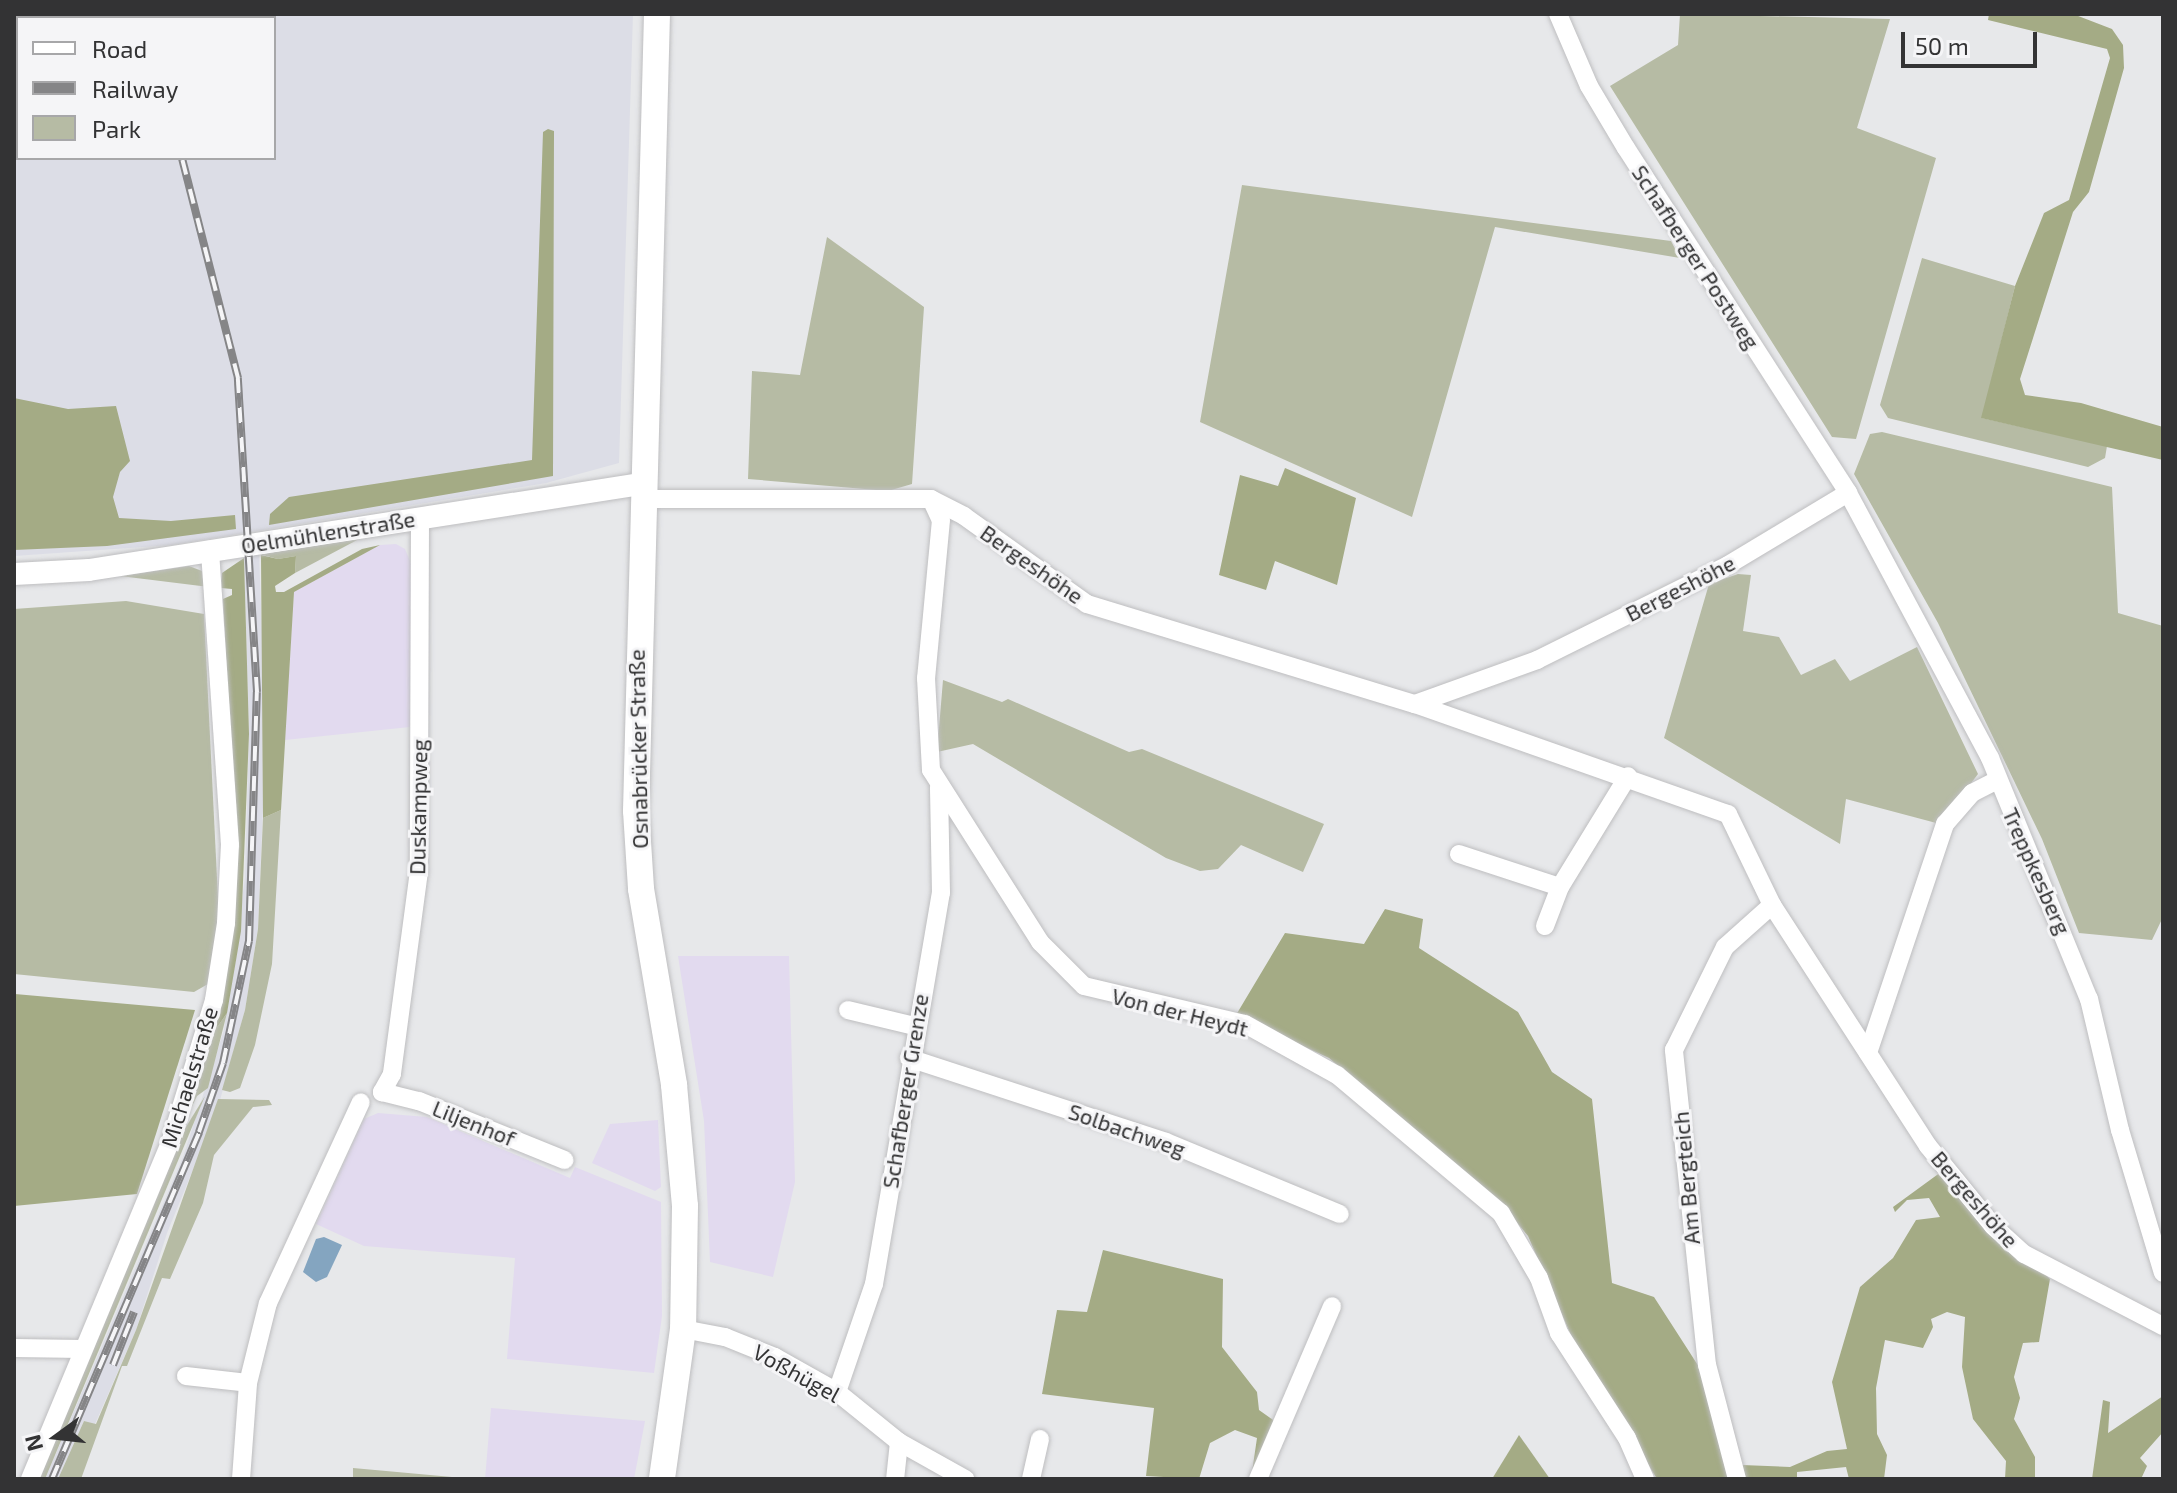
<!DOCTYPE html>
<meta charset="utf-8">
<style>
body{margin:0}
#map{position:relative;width:2177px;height:1493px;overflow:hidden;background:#e7e8ea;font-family:"Exo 2",sans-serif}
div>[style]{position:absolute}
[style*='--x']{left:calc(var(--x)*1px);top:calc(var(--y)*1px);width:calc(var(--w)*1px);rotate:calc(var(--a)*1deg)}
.commercial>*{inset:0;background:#e2daef}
.built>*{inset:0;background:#dcdde6}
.green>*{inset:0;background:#b6bba4}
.forest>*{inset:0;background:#a4ab85}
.water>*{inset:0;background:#84a5c0}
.roads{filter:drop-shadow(0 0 2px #bebec0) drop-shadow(0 0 2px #bebec0)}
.minor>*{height:18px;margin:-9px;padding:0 9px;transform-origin:9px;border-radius:9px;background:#fff}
.tertiary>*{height:22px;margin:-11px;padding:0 11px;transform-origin:11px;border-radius:11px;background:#fff}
.secondary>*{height:26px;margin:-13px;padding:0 13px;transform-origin:13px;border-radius:13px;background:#fff}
.rail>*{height:8px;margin-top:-4px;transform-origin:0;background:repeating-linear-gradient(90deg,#f5f5f7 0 15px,#858587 0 30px);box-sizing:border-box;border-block:2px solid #858587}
span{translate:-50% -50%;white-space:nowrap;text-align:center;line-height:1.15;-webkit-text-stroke:6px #f5f5f7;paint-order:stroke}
.street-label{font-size:22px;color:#333334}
.frame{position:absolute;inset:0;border:16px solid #333334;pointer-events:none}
.legend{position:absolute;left:16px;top:16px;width:260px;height:144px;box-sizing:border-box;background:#f5f5f7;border:2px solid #a7a7a9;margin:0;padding:10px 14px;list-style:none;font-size:24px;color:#333334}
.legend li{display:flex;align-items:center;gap:16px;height:40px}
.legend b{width:40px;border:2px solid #a7a7a9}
.north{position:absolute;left:16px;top:1397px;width:80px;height:80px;-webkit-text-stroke:6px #f5f5f7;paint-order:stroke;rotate:255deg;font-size:22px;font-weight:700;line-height:32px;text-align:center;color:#333334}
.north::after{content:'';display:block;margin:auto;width:28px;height:36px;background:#333334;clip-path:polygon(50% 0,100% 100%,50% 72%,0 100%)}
.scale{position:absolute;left:1901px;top:32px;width:136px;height:36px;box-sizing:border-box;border:4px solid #333334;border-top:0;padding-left:10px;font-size:24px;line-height:28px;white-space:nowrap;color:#333334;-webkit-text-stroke:6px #f5f5f7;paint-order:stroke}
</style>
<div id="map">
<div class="commercial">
<div style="clip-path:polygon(396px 544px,405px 549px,412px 566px,410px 727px,285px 740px,294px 592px,380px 545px)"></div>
<div style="clip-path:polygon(678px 956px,789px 956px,795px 1182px,773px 1277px,710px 1262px,704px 1121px)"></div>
<div style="clip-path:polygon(378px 1113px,427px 1117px,570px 1178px,575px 1167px,661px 1202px,662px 1316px,654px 1373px,507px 1359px,515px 1258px,364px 1246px,316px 1224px,364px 1119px)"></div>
<div style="clip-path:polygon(658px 1120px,661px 1187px,655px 1191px,592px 1163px,610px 1124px)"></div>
<div style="clip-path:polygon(491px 1408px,645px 1421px,634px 1479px,485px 1479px)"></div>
</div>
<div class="built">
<div style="clip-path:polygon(evenodd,14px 14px,633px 14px,619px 463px,546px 483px,172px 545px,14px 556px,14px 14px,18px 18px,274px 18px,274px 158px,18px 158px,18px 18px)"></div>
<div style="clip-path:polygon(259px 554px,266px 734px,258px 929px,245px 1010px,217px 1111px,167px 1233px,136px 1330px,95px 1424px,84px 1421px,58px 1479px,45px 1479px,183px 1157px,224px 1030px,245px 878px,249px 734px,244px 558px)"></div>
</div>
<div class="green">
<div style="clip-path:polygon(1680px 14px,1890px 19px,1857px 128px,1936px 158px,1856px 439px,1832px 437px,1610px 86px,1678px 45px)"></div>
<div style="clip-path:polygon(1242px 185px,1671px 241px,1680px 258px,1495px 227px,1412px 517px,1200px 422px)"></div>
<div style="clip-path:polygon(827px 237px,924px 307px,912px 484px,888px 491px,748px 479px,752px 371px,800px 375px)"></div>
<div style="clip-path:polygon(1922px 258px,2015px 286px,1982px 418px,2107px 446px,2105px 458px,2088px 467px,1888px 418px,1880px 405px)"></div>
<div style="clip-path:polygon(1882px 432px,2112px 487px,2118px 613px,2163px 626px,2163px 917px,2152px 940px,2079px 933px,2042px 839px,1938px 623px,1854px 474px,1870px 434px)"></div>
<div style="clip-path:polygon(359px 539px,295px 573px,296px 556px,278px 559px,259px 554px)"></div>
<div style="clip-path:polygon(189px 566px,202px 571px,209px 587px,120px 576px)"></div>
<div style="clip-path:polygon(1738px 574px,1751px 575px,1743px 631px,1779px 637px,1801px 675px,1835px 659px,1850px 681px,1917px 647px,1978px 774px,1940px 824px,1846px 799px,1840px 844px,1664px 738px,1709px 584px)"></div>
<div style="clip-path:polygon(126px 601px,204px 614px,219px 919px,208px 984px,194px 992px,14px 974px,14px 609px)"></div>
<div style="clip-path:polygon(943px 680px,1002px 702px,1008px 699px,1129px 752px,1142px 749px,1324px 824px,1303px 872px,1241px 845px,1218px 869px,1200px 871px,1166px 858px,973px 744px,937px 752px)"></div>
<div style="clip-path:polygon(281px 810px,272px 964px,255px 1045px,240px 1088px,230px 1092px,222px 1090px,245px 1010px,258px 929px,263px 818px)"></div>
<div style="clip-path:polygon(227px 1013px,208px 1088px,197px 1096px,182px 1127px,207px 1042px)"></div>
<div style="clip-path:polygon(205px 1096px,45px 1479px,35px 1479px,181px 1135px)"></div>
<div style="clip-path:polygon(218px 1099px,269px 1100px,272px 1105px,253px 1107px,214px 1155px,203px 1203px,170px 1279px,162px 1278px,127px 1366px,122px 1366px,81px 1479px,58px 1479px,84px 1421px,96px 1424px,136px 1330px)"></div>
<div style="clip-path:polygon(353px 1468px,474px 1479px,353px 1479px)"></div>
</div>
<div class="forest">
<div style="clip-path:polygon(1989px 14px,2073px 14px,2112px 29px,2123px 45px,2124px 68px,2089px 192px,2073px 212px,2020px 379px,2025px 395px,2081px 403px,2163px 427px,2163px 460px,1981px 418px,2015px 286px,2044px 213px,2069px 200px,2110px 58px,2107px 49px,1988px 20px)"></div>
<div style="clip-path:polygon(548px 129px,554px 131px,553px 476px,269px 525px,270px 514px,289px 497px,532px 460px,543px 132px)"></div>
<div style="clip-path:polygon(14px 398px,68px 409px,116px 406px,130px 461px,120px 472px,113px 497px,119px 518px,171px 521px,235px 515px,236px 529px,107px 546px,14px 550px)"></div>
<div style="clip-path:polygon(1285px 468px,1356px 498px,1337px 585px,1275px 561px,1266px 590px,1219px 575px,1240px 475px,1278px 486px)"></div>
<div style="clip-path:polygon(380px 545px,294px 592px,281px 810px,263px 818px,261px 555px,278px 559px,296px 556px,295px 573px,275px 586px,276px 592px,284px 592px,362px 549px)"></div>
<div style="clip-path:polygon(244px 558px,249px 734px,241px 931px,227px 1013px,207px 1042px,221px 987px,230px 735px,223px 599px,232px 595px,232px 589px,221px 588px,222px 573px)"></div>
<div style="clip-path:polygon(1385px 909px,1423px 919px,1419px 948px,1518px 1012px,1552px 1072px,1592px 1099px,1612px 1283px,1654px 1297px,1701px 1370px,1733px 1479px,1657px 1479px,1574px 1342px,1528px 1236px,1505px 1208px,1329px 1058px,1236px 1015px,1285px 933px,1364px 944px)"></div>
<div style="clip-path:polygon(15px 994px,195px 1010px,137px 1194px,14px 1206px)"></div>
<div style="clip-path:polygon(1941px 1172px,2050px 1279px,2039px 1342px,2023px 1343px,2014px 1377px,2020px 1398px,2014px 1419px,2035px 1457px,2035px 1479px,2005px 1479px,2006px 1461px,1973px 1419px,1962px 1367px,1965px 1317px,1947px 1312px,1931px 1319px,1933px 1327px,1923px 1348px,1885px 1340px,1876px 1388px,1877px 1434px,1887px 1455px,1884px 1479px,1849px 1479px,1846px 1467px,1797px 1472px,1797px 1479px,1744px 1479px,1742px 1465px,1790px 1467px,1827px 1451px,1847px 1449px,1832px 1382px,1860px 1287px,1893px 1258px,1916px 1220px,1940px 1217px,1929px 1198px,1907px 1200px,1895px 1212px,1893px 1207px)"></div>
<div style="clip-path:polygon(1103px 1250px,1223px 1279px,1222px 1347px,1257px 1392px,1259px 1410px,1276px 1422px,1251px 1479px,1257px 1438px,1235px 1430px,1210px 1443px,1199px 1479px,1146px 1476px,1154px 1408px,1042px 1394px,1057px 1310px,1087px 1312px)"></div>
<div style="clip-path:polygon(2163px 1396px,2163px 1432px,2140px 1458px,2147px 1466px,2141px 1479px,2092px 1479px,2103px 1400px,2110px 1402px,2108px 1433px)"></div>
<div style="clip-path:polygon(1519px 1435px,1550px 1479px,1492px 1479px)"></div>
</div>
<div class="water">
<div style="clip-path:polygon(324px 1237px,342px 1245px,327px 1277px,316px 1282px,303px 1272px,316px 1239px)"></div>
</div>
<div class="roads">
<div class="minor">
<div style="--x:1558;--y:14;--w:78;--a:66.7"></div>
<div style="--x:1589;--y:86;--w:72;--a:59.2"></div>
<div style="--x:1626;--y:148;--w:410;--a:57.2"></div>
<div style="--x:1848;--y:493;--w:301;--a:61.8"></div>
<div style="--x:1990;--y:758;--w:261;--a:67.7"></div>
<div style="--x:2089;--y:999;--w:135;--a:76.7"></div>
<div style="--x:2120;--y:1130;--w:149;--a:73.3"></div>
<div style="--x:641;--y:499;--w:290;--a:0"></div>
<div style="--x:931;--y:499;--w:37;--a:27"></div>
<div style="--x:964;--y:516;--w:151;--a:35.6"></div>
<div style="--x:1087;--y:604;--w:343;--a:17"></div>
<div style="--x:1415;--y:704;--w:332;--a:19.4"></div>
<div style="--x:1728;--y:814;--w:101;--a:64.2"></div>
<div style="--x:1772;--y:905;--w:287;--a:57.1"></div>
<div style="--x:1928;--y:1146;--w:103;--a:50.9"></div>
<div style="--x:1993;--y:1226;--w:42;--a:42.1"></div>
<div style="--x:2024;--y:1254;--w:157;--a:27.4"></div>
<div style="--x:931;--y:499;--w:23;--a:65"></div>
<div style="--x:941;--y:520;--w:159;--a:95.4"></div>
<div style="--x:926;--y:678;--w:92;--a:86.9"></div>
<div style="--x:931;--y:770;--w:204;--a:57.6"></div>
<div style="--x:1040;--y:942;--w:62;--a:45"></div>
<div style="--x:1084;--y:986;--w:165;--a:13.3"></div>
<div style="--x:1245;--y:1024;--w:105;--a:29"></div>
<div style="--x:1337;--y:1075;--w:214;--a:40.1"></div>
<div style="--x:1501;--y:1213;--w:75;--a:59.7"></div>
<div style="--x:1539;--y:1278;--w:59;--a:70"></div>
<div style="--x:1559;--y:1333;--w:125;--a:57.1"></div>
<div style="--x:1627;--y:1438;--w:45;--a:66.3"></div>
<div style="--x:420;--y:518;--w:353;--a:90.2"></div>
<div style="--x:419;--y:871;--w:205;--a:97.6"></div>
<div style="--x:392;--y:1074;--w:21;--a:119"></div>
<div style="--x:382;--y:1092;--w:38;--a:14"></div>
<div style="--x:419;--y:1101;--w:157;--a:22.1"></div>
<div style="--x:1415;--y:704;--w:130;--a:-19.8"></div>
<div style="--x:1537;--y:660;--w:213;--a:-26.4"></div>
<div style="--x:1728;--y:565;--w:140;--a:-31"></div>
<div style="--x:1459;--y:854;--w:106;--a:18.1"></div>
<div style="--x:1560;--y:887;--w:130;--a:-58.5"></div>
<div style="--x:1545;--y:926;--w:42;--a:-69"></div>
<div style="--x:848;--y:1010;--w:68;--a:13.6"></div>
<div style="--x:1868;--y:1053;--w:242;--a:-71.4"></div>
<div style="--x:1945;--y:824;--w:41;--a:-48.9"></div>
<div style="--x:1972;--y:793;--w:28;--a:-27"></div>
<div style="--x:909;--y:1058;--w:270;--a:18.1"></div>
<div style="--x:1166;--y:1142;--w:188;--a:22.5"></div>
<div style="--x:683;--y:1329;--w:43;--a:10.8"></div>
<div style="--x:725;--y:1337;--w:54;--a:21.8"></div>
<div style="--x:775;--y:1357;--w:71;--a:29.4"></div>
<div style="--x:837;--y:1392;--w:80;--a:38.9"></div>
<div style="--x:899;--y:1442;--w:37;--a:96"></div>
<div style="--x:14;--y:1348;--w:69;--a:0.8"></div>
<div style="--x:186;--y:1376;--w:62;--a:6.4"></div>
<div style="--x:837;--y:1392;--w:114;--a:-71.1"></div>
<div style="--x:874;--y:1284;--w:397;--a:-80.3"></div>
<div style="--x:941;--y:893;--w:106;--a:-91.1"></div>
<div style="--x:899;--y:1442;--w:76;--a:29.3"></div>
<div style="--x:30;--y:1479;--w:367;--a:-67.4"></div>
<div style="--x:171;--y:1140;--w:146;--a:-72.9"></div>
<div style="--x:214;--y:1000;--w:78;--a:-81.1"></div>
<div style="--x:226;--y:923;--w:78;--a:-87.1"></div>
<div style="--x:230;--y:845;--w:296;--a:-93.9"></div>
<div style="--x:241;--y:1479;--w:96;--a:-85.8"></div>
<div style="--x:248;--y:1383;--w:82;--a:-76"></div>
<div style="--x:268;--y:1303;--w:221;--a:-65.2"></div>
<div style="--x:1031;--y:1479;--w:41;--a:-77.3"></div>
<div style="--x:1258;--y:1479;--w:188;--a:-66.8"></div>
<div style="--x:1737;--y:1479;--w:118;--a:-104.7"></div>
<div style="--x:1707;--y:1365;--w:317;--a:-96"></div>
<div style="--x:1674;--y:1050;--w:115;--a:-63.7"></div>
<div style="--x:1725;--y:947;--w:63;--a:-41.8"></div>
</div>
<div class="tertiary">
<div style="--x:14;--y:574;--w:75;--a:-3.1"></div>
<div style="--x:89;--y:570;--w:559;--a:-8.86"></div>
</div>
<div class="secondary">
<div style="--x:657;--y:14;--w:797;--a:91.51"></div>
<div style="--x:636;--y:811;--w:78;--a:86.3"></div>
<div style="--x:641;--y:889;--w:199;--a:80.4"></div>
<div style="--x:674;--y:1085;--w:121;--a:84.8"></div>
<div style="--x:685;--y:1206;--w:123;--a:90.9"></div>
<div style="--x:683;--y:1329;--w:151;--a:98"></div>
</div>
</div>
<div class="rail">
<div style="--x:113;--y:1365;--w:57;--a:-68.4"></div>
<div style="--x:52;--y:1479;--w:377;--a:-67"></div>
<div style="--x:199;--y:1132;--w:73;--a:-70.8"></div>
<div style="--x:223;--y:1063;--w:125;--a:-78"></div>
<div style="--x:249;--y:941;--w:249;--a:-88.2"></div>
<div style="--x:257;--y:692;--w:315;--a:-93.5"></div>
<div style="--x:238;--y:378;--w:227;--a:-104.3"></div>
</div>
<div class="street-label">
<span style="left:1696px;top:257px;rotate:57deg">Schafberger Postweg</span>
<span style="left:328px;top:532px;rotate:-9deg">Oelmühlenstraße</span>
<span style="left:1032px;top:564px;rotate:35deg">Bergeshöhe</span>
<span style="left:1680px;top:588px;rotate:-27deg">Bergeshöhe</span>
<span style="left:638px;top:749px;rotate:-91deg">Osnabrücker Straße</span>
<span style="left:418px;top:807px;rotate:-89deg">Duskampweg</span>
<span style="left:2037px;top:871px;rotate:66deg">Treppkesberg</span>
<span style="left:1180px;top:1012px;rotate:14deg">Von der Heydt</span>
<span style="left:189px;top:1077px;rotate:-73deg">Michaelstraße</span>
<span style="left:905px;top:1091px;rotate:-81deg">Schafberger Grenze</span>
<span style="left:474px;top:1123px;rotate:22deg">Liljenhof</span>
<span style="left:1127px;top:1130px;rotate:19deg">Solbachweg</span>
<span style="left:1686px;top:1178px;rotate:-95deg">Am Bergteich</span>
<span style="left:1975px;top:1199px;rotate:49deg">Bergeshöhe</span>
<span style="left:797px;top:1373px;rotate:29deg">Voßhügel</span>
</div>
<div class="frame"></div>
<ul class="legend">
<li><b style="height:10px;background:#fff"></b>Road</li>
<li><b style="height:10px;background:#858587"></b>Railway</li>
<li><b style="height:22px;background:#b6bba4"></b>Park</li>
</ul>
<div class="north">N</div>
<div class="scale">50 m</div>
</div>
